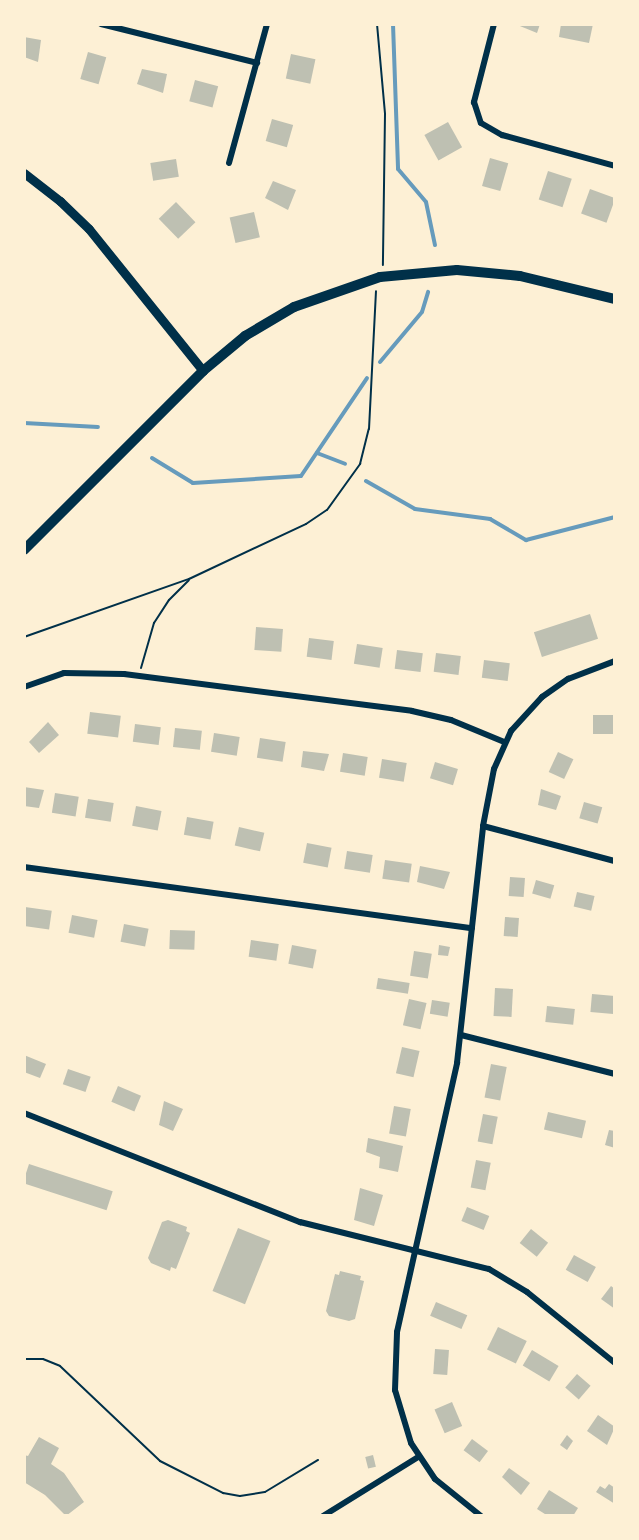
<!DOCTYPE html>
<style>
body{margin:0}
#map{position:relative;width:639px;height:1540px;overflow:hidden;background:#fdf0d5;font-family:"DejaVu Sans",sans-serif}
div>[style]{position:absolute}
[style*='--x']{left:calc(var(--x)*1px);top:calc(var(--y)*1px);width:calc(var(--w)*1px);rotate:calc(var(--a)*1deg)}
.stream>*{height:4px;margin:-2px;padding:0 2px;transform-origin:2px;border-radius:2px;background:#669bbc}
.building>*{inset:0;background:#bec0b2;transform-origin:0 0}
.path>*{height:2px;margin:-1px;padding:0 1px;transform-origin:1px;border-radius:1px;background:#003049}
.minor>*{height:6px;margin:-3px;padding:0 3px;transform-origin:3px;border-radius:3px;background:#003049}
.tertiary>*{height:9px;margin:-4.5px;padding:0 4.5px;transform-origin:4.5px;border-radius:4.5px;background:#003049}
.secondary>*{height:10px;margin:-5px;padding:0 5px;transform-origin:5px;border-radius:5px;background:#003049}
span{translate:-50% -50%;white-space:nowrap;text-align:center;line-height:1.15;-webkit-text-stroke:6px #fdf0d5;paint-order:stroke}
.frame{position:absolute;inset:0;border:26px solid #fdf0d5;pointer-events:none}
</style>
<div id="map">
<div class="stream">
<div style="--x:393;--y:24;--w:145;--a:88"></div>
<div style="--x:398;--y:169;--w:43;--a:49.7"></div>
<div style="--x:426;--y:202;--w:44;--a:78.2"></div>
<div style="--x:380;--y:362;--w:65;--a:-50"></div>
<div style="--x:422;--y:312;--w:21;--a:-73"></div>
<div style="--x:24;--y:423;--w:74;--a:3.1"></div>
<div style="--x:317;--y:453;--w:30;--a:21"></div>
<div style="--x:152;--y:458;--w:48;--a:31.4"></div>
<div style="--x:193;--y:483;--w:108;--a:-3.7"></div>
<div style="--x:301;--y:476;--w:118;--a:-56"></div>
<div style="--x:366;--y:481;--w:56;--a:29.7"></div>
<div style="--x:415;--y:509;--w:76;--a:7.6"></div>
<div style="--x:490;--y:519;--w:42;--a:30.3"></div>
<div style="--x:526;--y:540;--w:92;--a:-14.5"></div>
</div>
<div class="building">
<div style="clip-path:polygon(515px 24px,540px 24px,537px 33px)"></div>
<div style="clip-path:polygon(561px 24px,593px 24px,589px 43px,559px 37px)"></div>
<div style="clip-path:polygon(24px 37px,41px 40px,38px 62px,24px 57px)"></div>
<div style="left:88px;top:52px;width:19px;height:28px;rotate:16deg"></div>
<div style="left:291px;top:54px;width:25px;height:25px;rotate:12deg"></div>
<div style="clip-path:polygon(142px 69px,167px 74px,163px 93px,137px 84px)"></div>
<div style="left:195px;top:80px;width:24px;height:22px;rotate:15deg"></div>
<div style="left:272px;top:119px;width:22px;height:23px;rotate:16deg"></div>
<div style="left:448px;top:122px;width:29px;height:27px;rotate:61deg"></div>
<div style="left:490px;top:158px;width:19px;height:29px;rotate:16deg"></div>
<div style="left:176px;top:159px;width:18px;height:26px;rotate:81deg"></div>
<div style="left:548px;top:171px;width:25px;height:30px;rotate:18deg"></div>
<div style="clip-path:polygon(273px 181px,296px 190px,288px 210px,265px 198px)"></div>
<div style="left:590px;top:189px;width:27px;height:26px;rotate:20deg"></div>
<div style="left:176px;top:202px;width:28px;height:24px;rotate:46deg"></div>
<div style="left:254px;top:212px;width:26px;height:25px;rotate:77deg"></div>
<div style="left:590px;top:614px;width:26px;height:59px;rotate:72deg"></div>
<div style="left:256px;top:627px;width:27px;height:23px;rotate:4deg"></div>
<div style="left:309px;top:638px;width:25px;height:19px;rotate:7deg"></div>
<div style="left:357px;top:644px;width:26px;height:20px;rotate:9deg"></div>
<div style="left:397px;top:650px;width:26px;height:19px;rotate:7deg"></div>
<div style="left:436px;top:653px;width:25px;height:19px;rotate:7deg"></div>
<div style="left:484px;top:660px;width:26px;height:18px;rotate:7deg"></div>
<div style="left:90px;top:712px;width:31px;height:22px;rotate:7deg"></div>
<div style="left:593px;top:715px;width:22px;height:19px"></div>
<div style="clip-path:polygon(48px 722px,59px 735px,39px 753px,29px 742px)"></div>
<div style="left:135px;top:724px;width:26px;height:18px;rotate:7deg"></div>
<div style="left:175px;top:728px;width:27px;height:19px;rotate:6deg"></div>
<div style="left:214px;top:733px;width:26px;height:19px;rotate:9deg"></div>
<div style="left:260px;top:738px;width:26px;height:20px;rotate:9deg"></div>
<div style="clip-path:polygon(303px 751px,329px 754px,324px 771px,301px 767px)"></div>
<div style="left:558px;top:752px;width:17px;height:22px;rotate:25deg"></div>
<div style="left:343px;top:753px;width:25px;height:19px;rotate:9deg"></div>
<div style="left:382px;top:759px;width:25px;height:19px;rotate:9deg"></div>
<div style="left:435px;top:762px;width:24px;height:17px;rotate:17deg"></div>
<div style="clip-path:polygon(24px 787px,44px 790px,39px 808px,24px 806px)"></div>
<div style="clip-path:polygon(541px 789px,561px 796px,556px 810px,538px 805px)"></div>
<div style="left:55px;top:793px;width:24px;height:20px;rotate:9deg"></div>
<div style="left:88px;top:799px;width:26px;height:19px;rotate:9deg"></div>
<div style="left:584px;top:802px;width:19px;height:17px;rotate:16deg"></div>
<div style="left:136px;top:806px;width:26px;height:20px;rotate:11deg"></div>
<div style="left:187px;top:817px;width:27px;height:18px;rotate:10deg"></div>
<div style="left:239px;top:827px;width:26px;height:19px;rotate:13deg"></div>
<div style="left:307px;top:843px;width:25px;height:20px;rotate:11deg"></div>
<div style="left:347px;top:851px;width:26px;height:18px;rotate:9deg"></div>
<div style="left:385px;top:860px;width:27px;height:19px;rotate:8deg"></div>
<div style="clip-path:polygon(420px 866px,450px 872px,444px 889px,417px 882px)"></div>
<div style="left:510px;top:877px;width:15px;height:19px;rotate:4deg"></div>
<div style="left:536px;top:880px;width:19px;height:14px;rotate:16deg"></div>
<div style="left:577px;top:892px;width:18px;height:15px;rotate:13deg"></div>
<div style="left:25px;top:907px;width:27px;height:19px;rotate:8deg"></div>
<div style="left:72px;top:915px;width:26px;height:18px;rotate:11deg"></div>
<div style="left:505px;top:917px;width:14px;height:19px;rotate:4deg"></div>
<div style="left:124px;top:924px;width:25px;height:18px;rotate:11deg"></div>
<div style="left:170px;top:930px;width:25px;height:19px;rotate:2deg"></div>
<div style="left:251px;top:940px;width:28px;height:17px;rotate:8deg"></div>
<div style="left:292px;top:945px;width:25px;height:19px;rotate:11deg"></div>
<div style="clip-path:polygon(439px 945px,450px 947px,448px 956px,438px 955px)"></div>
<div style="left:414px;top:951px;width:18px;height:25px;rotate:9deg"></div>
<div style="left:378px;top:978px;width:32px;height:11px;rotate:9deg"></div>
<div style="left:495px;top:988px;width:18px;height:28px;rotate:3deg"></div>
<div style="left:592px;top:994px;width:23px;height:18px;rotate:5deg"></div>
<div style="left:409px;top:999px;width:18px;height:27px;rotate:13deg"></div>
<div style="left:432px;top:1000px;width:18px;height:14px;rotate:9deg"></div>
<div style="left:547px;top:1006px;width:28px;height:16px;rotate:6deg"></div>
<div style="left:402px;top:1047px;width:18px;height:27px;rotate:13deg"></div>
<div style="clip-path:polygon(24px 1055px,46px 1064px,40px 1078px,24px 1072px)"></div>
<div style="left:491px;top:1064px;width:16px;height:34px;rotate:11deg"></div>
<div style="left:68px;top:1069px;width:24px;height:16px;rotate:19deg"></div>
<div style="left:118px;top:1086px;width:25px;height:17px;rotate:23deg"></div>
<div style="clip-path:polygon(164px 1101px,183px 1109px,173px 1131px,159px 1125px)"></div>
<div style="left:394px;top:1106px;width:17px;height:28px;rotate:10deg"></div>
<div style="left:548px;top:1112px;width:39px;height:18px;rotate:13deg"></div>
<div style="left:483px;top:1114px;width:15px;height:28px;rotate:11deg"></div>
<div style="clip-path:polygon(609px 1130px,615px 1131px,615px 1148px,605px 1145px)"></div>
<div style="clip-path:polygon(368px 1138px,403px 1146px,398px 1172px,379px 1168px,380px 1157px,366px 1152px)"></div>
<div style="left:476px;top:1160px;width:15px;height:28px;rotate:11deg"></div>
<div style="left:29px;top:1164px;width:88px;height:20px;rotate:18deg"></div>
<div style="clip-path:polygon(360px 1188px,383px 1195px,374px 1226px,354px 1220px)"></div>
<div style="left:467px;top:1207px;width:24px;height:15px;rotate:22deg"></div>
<div style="clip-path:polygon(168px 1220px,187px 1227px,186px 1231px,190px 1233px,176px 1269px,171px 1267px,170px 1271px,151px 1263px,148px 1258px,162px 1222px)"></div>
<div style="left:238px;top:1228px;width:35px;height:68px;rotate:22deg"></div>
<div style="left:531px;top:1229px;width:22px;height:18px;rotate:39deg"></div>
<div style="left:574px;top:1255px;width:25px;height:17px;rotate:29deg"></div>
<div style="clip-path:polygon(340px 1271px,361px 1276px,360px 1280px,364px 1281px,355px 1319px,349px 1321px,329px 1316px,326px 1311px,335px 1274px,339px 1275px)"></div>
<div style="clip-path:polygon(611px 1286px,615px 1289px,615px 1309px,601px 1299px)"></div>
<div style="left:436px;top:1302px;width:34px;height:15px;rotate:23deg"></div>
<div style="left:498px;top:1327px;width:32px;height:25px;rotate:26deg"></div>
<div style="left:435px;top:1349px;width:14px;height:25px;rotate:4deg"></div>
<div style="left:532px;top:1350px;width:31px;height:18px;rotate:31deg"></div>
<div style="left:577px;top:1374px;width:18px;height:18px;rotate:41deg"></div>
<div style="left:452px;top:1402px;width:26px;height:19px;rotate:67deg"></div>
<div style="clip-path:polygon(598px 1415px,615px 1427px,607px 1445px,587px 1431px)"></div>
<div style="clip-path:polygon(567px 1435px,573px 1441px,567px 1450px,560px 1445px)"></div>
<div style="clip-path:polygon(39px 1437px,59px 1448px,51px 1464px,64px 1473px,84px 1502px,66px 1516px,45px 1495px,24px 1482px,24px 1455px,28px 1456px)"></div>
<div style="left:472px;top:1439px;width:20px;height:14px;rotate:37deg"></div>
<div style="left:373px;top:1455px;width:12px;height:8px;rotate:76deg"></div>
<div style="clip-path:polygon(509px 1468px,530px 1483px,521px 1495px,502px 1477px)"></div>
<div style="clip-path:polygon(609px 1484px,615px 1488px,615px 1504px,596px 1492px,600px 1486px,605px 1489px)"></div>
<div style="clip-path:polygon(549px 1490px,578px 1508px,573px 1516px,548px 1516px,537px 1509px)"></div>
</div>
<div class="path">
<div style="--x:377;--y:24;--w:90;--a:84.9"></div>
<div style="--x:385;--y:114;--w:151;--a:90.8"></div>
<div style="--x:24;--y:637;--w:175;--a:-19.4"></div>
<div style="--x:189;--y:579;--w:129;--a:-25.2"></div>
<div style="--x:306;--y:524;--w:25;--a:-34"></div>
<div style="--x:327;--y:510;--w:57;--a:-54.3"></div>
<div style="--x:360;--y:464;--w:36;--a:-76"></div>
<div style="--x:369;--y:429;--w:138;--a:-87.1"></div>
<div style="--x:141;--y:668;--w:47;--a:-73.9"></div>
<div style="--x:154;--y:623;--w:27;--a:-57"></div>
<div style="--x:169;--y:600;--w:28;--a:-45"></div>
<div style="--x:24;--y:1359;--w:19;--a:0"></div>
<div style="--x:43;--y:1359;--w:18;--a:22"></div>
<div style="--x:60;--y:1366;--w:138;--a:43.5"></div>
<div style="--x:160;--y:1461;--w:71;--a:26.9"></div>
<div style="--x:223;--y:1493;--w:17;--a:10"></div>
<div style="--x:240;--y:1496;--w:25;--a:-9"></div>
<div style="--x:265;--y:1492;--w:62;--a:-31.1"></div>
</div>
<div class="minor">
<div style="--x:101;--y:24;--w:161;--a:14"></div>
<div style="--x:494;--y:24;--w:81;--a:104.4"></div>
<div style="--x:474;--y:102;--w:22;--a:72"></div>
<div style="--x:481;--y:123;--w:24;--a:30"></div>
<div style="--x:502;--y:135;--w:117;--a:15.3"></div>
<div style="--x:229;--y:163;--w:144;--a:-74.7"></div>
<div style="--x:24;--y:687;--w:42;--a:-19.3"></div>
<div style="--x:64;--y:673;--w:60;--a:1"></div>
<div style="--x:124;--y:674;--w:290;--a:7.3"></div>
<div style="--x:412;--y:711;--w:40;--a:13"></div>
<div style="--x:451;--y:720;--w:57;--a:22.5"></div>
<div style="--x:483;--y:826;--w:137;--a:14.9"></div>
<div style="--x:24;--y:867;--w:452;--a:7.8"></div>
<div style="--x:461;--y:1035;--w:159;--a:14.2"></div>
<div style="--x:24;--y:1113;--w:297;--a:21.6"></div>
<div style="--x:300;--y:1222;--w:195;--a:14"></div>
<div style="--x:489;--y:1269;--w:44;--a:31.2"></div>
<div style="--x:527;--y:1292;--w:113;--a:38.9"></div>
<div style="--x:323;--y:1516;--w:112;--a:-31.8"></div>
<div style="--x:481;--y:1516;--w:59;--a:-141.2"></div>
<div style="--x:435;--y:1479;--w:43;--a:-123.7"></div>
<div style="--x:411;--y:1443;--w:55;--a:-106.8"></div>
<div style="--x:395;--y:1390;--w:58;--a:-88"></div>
<div style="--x:397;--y:1332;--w:276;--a:-77.4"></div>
<div style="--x:457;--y:1063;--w:238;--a:-83.7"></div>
<div style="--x:483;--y:826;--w:58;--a:-79.1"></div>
<div style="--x:494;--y:769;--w:42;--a:-65.9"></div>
<div style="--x:511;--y:731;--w:46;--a:-47.6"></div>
<div style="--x:542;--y:697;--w:32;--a:-35"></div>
<div style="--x:568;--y:679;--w:50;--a:-21"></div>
</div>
<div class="tertiary">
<div style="--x:24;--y:173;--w:46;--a:37.9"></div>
<div style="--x:60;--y:201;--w:40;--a:44"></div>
<div style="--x:89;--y:229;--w:182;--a:51.2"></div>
</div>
<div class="secondary">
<div style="--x:24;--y:550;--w:253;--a:-45"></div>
<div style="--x:203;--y:371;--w:55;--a:-39.8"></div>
<div style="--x:245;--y:336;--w:57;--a:-30.6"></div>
<div style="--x:294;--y:307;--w:91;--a:-19.2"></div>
<div style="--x:380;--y:277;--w:77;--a:-5.2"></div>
<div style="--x:457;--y:270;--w:63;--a:5.4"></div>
<div style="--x:520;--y:276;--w:98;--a:13.6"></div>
</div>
<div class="frame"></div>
</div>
